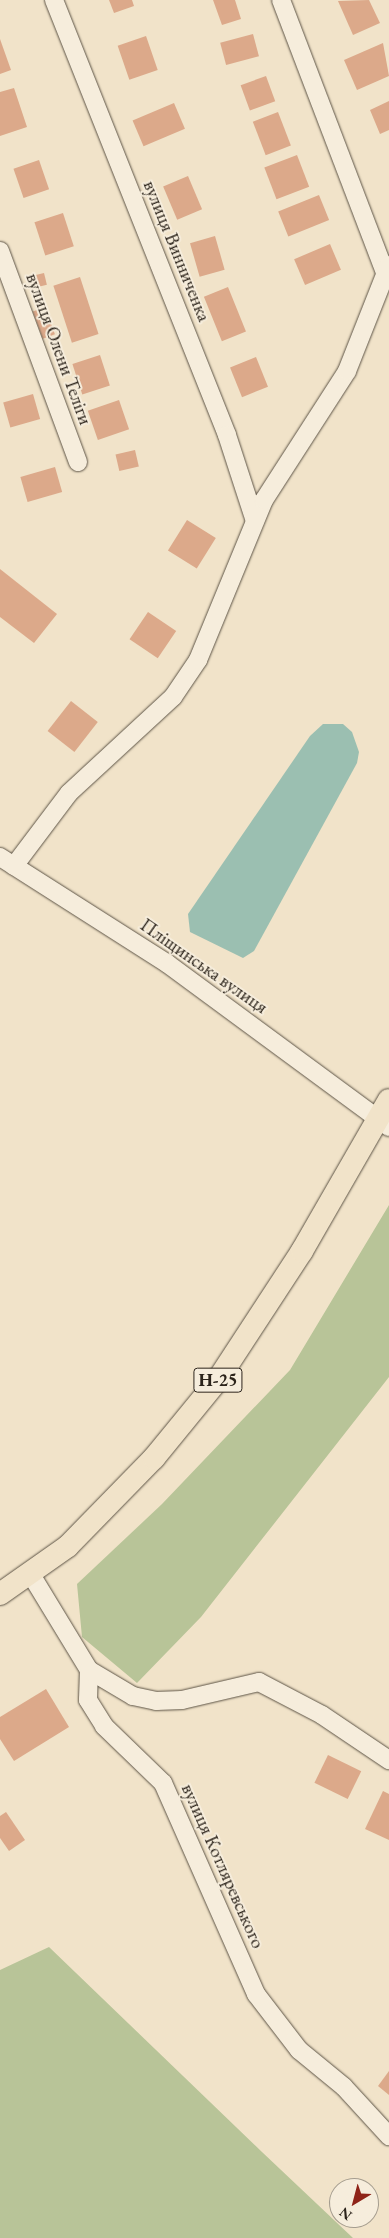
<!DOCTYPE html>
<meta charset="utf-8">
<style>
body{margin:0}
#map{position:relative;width:389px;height:2238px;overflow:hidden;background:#f1e3c9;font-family:"EB Garamond",serif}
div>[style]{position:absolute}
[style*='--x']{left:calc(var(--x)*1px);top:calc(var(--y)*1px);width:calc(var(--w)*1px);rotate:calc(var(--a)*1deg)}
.green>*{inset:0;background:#b8c498}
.water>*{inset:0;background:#9bbfb1}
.building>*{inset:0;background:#dca98a;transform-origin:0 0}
.roads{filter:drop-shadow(0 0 1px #5d5446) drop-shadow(0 0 1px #5d5446)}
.minor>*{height:18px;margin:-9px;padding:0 9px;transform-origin:9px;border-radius:9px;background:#f6eddc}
.major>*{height:22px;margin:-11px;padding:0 11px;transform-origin:11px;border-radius:11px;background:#f1e3c9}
span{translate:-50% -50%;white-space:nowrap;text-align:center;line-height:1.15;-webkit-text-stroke:4px #f6eddc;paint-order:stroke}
.shield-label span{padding:1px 4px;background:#f6eddc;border:1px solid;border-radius:4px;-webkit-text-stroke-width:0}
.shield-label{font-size:18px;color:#2c241b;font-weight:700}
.street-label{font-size:19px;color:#2c241b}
.north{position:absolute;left:329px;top:2178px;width:50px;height:50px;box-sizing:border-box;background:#f6eddc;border:1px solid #a59d8f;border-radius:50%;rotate:217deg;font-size:14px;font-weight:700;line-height:20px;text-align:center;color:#2c241b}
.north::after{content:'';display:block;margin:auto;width:18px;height:22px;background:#8f2418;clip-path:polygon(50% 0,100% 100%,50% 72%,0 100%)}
</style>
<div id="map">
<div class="green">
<div style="clip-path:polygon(389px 1205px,389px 1377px,201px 1617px,137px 1683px,82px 1637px,77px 1584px,162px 1504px,290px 1370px)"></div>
<div style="clip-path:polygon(49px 1947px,262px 2152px,353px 2238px,0 2238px,0 1970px)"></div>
</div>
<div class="water">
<div style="clip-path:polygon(323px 724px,343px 724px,352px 732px,359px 752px,357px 763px,254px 951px,243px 958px,190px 932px,188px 914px,310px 736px)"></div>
</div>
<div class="building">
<div style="clip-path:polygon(109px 0,132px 0,134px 6px,114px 13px)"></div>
<div style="clip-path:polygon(213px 0,235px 0,241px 19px,222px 25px)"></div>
<div style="clip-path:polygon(369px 0,380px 23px,353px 35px,338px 1px)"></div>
<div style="left:253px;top:34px;width:23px;height:34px;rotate:75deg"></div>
<div style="left:146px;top:36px;width:36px;height:30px;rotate:71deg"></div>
<div style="clip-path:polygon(0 39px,11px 70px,0 74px)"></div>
<div style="clip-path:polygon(383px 43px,389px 76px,357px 90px,344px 60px)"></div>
<div style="left:266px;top:76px;width:27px;height:27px;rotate:70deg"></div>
<div style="clip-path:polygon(14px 88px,27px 127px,0 136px,0 92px)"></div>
<div style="clip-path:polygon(389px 101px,389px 130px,380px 134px,370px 110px)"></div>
<div style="left:174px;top:103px;width:28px;height:45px;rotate:67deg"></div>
<div style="left:278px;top:112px;width:36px;height:27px;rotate:69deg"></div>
<div style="left:297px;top:155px;width:34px;height:35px;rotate:69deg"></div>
<div style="left:39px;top:160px;width:31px;height:27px;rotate:71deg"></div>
<div style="left:188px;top:176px;width:36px;height:27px;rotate:67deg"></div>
<div style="left:319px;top:195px;width:27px;height:44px;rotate:68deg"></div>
<div style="left:63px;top:213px;width:35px;height:30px;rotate:72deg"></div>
<div style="left:215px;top:236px;width:35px;height:26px;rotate:74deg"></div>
<div style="left:330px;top:244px;width:28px;height:39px;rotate:67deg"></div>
<div style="left:44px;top:273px;width:12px;height:17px;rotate:76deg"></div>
<div style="left:80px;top:277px;width:60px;height:28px;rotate:72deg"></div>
<div style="left:228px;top:287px;width:48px;height:26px;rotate:68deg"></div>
<div style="left:45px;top:307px;width:29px;height:13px;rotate:70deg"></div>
<div style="left:100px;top:355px;width:32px;height:29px;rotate:72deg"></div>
<div style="left:256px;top:357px;width:32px;height:28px;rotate:68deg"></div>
<div style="left:33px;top:394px;width:26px;height:31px;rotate:74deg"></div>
<div style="left:119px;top:400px;width:31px;height:33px;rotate:71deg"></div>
<div style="left:135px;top:450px;width:17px;height:20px;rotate:77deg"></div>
<div style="left:55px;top:467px;width:26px;height:36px;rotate:74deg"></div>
<div style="left:187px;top:520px;width:34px;height:36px;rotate:32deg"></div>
<div style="clip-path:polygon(0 569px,57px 614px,34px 643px,0 617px)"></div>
<div style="left:148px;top:612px;width:34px;height:33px;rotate:34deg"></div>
<div style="left:71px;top:701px;width:34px;height:38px;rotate:38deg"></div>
<div style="clip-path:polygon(46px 1689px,69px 1727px,14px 1761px,0 1739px,0 1717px)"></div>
<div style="left:328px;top:1755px;width:37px;height:31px;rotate:26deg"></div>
<div style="clip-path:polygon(383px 1791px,389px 1794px,389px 1840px,365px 1829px)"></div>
<div style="clip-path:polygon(6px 1812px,25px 1840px,9px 1851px,0 1838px,0 1816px)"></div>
<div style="clip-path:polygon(389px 2071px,389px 2095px,378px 2086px)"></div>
</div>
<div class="roads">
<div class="minor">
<div style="--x:54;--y:0;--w:468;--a:68.3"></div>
<div style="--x:227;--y:435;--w:90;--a:72"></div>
<div style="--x:281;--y:0;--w:292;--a:69.1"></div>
<div style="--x:0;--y:251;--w:225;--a:69.7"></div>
<div style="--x:0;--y:857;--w:199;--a:32.5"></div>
<div style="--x:168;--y:964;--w:275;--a:36.4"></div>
<div style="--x:14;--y:866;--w:91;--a:-53"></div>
<div style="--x:69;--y:793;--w:142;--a:-42.7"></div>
<div style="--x:173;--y:697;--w:45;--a:-56"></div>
<div style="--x:198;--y:660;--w:173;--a:-67.6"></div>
<div style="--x:264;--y:500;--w:153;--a:-57.2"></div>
<div style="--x:347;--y:371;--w:114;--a:-68.4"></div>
<div style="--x:30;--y:1573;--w:114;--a:58.7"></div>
<div style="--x:89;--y:1670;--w:30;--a:92"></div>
<div style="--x:88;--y:1700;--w:31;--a:58"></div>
<div style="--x:104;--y:1726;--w:82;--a:44"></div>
<div style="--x:163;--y:1783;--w:231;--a:66.2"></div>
<div style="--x:256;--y:1994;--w:71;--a:52.5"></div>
<div style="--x:299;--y:2050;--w:58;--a:39.4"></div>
<div style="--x:344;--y:2087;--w:67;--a:47.4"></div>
<div style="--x:89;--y:1670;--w:51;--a:30.6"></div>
<div style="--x:133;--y:1696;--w:24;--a:12"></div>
<div style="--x:156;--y:1701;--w:26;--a:-2"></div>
<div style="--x:182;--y:1700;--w:79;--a:-13.2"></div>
<div style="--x:259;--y:1682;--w:71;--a:27.6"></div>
<div style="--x:322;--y:1715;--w:81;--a:33.9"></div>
</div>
<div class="major">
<div style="--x:0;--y:1594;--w:83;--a:-35.2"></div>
<div style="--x:68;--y:1546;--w:123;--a:-45.7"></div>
<div style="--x:154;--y:1458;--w:99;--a:-50.7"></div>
<div style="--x:217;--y:1381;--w:155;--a:-56.8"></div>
<div style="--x:302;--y:1251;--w:174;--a:-60.1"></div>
</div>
</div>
<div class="shield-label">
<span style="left:218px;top:1380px">Н-25</span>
</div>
<div class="street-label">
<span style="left:177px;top:251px;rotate:68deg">вулиця Винниченка</span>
<span style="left:59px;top:349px;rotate:70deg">вулиця Олени Теліги</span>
<span style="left:204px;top:966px;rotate:35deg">Пліщинська вулиця</span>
<span style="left:223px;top:1866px;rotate:66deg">вулиця Котляревського</span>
</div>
<div class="north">N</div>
</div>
